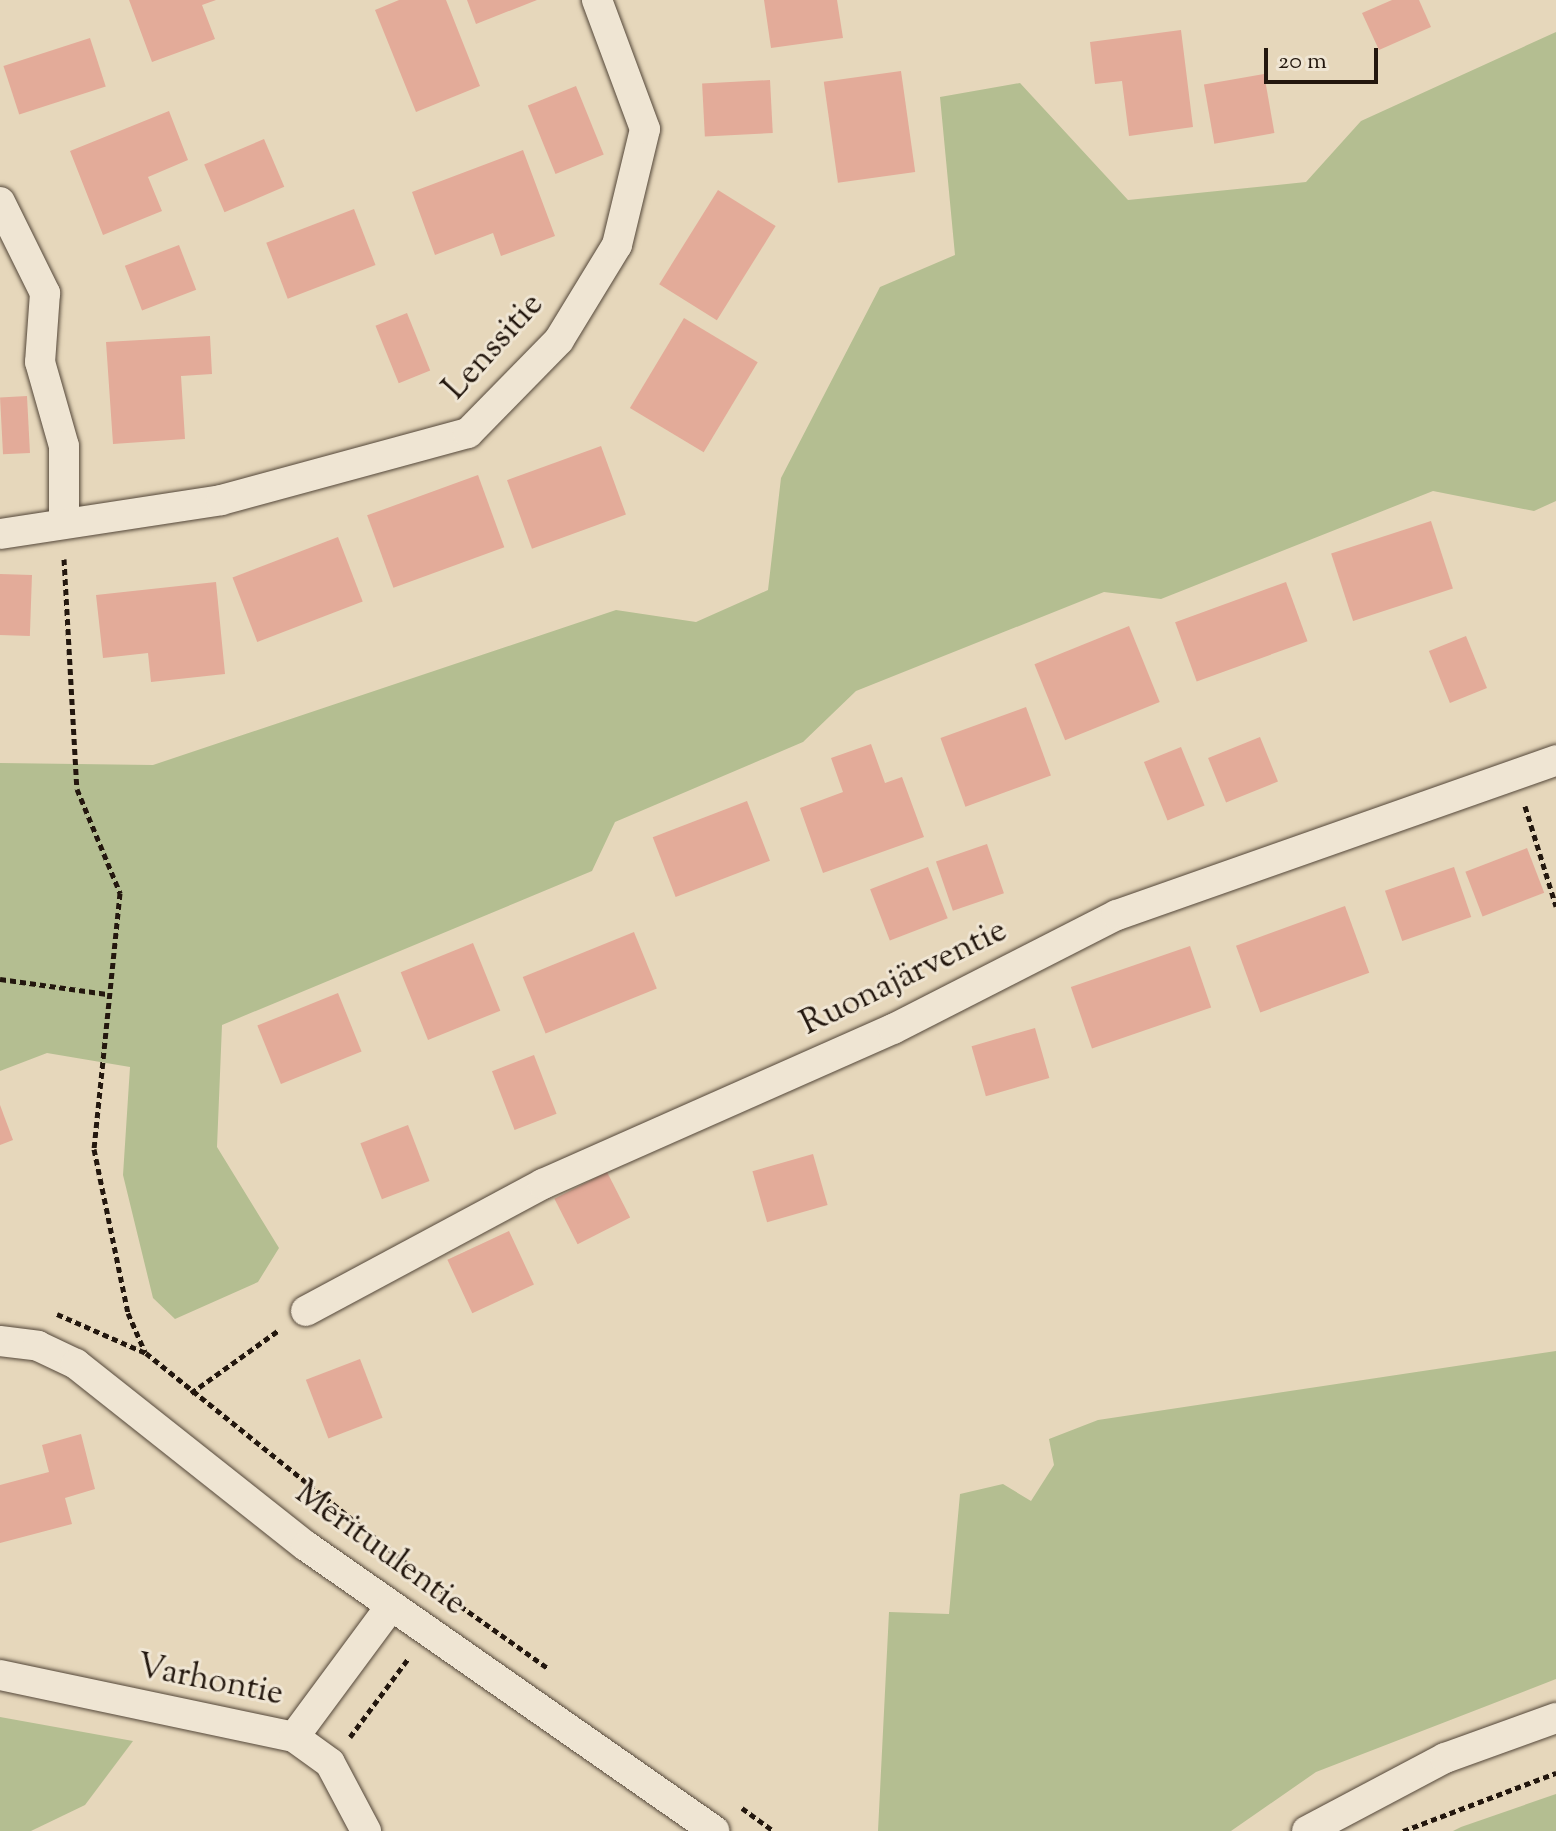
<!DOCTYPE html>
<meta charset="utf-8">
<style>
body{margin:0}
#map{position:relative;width:1556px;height:1831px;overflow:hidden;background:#e6d7bb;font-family:"Sorts Mill Goudy",serif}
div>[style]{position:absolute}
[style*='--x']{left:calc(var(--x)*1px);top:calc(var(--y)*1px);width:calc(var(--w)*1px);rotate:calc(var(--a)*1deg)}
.green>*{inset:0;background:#b4be91}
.building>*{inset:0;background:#e3ab99;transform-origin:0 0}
.path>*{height:5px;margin-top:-2.5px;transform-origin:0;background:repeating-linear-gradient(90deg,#23170e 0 6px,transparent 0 10px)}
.roads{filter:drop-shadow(0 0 2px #544739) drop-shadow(0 0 2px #544739)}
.minor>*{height:30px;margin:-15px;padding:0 15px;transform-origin:15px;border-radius:15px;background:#efe5d3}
span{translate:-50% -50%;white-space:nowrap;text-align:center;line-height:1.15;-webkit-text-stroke:6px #efe5d3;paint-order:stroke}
.street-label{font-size:34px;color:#23170e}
.scale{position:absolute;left:1264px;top:48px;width:114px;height:36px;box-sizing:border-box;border:4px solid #23170e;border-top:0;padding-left:10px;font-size:24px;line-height:28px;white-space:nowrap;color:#23170e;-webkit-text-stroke:6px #efe5d3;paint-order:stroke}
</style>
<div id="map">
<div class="green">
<div style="clip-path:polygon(1556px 32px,1556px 501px,1534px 511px,1433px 491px,1161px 599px,1104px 592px,856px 691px,803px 742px,615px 822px,592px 871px,222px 1025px,217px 1147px,279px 1248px,258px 1282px,175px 1319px,153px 1298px,123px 1175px,130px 1067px,47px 1053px,0 1071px,0 763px,153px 765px,616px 610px,696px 622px,768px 590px,781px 478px,880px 287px,955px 255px,940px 97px,1020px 83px,1128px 200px,1306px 182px,1361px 121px)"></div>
<div style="clip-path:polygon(1556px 1351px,1556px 1679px,1316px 1772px,1231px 1831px,878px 1831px,889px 1612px,949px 1614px,960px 1494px,1003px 1484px,1031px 1501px,1054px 1465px,1049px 1439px,1098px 1420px)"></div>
<div style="clip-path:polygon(0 1717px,133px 1741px,85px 1805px,31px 1831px,0 1831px)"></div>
<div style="clip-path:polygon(1556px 1794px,1556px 1831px,1453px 1831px,1461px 1827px)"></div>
</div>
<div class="building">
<div style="clip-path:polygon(129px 0,216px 0,202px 5px,215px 39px,152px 62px)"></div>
<div style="clip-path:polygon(399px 0,446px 0,480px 86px,416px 112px,375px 10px)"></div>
<div style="clip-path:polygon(467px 0,537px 0,476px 24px)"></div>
<div style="clip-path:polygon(764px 0,837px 0,843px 38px,771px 48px)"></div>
<div style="clip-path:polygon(1392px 0,1419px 0,1431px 27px,1379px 50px,1362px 13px)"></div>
<div style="clip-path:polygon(1181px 30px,1193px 127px,1129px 136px,1122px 81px,1095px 84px,1090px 42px)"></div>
<div style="left:90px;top:38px;width:51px;height:91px;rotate:72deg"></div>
<div style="left:901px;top:71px;width:102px;height:78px;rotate:82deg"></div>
<div style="left:1264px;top:74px;width:60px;height:61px;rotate:80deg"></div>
<div style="left:770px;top:80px;width:53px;height:68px;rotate:87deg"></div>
<div style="left:576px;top:86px;width:74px;height:52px;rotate:68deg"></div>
<div style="clip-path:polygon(169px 111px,188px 160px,148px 177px,162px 211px,103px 235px,70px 151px)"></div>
<div style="left:264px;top:139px;width:52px;height:65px;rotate:67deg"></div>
<div style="clip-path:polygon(523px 150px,555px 236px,501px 256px,493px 233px,435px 255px,412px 192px)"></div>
<div style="left:718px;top:190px;width:68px;height:111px;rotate:32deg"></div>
<div style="left:354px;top:209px;width:60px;height:94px;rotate:69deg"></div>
<div style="left:179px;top:245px;width:48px;height:58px;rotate:69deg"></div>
<div style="left:407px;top:313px;width:62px;height:34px;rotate:68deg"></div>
<div style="left:684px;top:318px;width:86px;height:105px;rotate:31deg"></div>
<div style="clip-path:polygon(210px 336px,212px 374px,181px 376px,185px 439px,113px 444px,106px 342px)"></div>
<div style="left:27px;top:396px;width:57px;height:27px;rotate:87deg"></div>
<div style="left:601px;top:446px;width:73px;height:100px;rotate:70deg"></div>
<div style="left:478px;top:475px;width:77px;height:118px;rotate:70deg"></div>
<div style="left:1431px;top:521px;width:71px;height:105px;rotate:72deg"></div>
<div style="left:338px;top:537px;width:69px;height:113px;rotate:69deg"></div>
<div style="left:0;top:574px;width:32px;height:61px;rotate:2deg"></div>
<div style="clip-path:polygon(216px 582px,225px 674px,151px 682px,148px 653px,103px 658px,96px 595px)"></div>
<div style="left:1286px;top:582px;width:63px;height:118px;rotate:70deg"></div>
<div style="left:1129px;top:626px;width:82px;height:102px;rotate:68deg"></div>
<div style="left:1466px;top:636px;width:56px;height:40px;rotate:68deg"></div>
<div style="left:1026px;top:707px;width:73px;height:91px;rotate:70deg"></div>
<div style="left:1260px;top:737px;width:48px;height:56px;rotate:68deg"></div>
<div style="clip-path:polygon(871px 744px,885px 783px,902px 777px,924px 837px,823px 873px,800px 808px,843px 792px,831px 758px)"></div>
<div style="left:1181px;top:747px;width:63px;height:40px;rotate:68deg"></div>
<div style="left:747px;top:801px;width:64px;height:101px;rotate:69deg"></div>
<div style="left:987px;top:844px;width:52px;height:54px;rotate:71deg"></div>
<div style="left:1527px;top:848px;width:48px;height:66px;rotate:69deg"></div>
<div style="left:928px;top:867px;width:55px;height:62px;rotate:69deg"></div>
<div style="left:1454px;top:867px;width:53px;height:73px;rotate:71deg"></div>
<div style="left:1345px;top:906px;width:71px;height:116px;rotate:70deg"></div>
<div style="left:634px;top:932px;width:61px;height:120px;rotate:68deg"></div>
<div style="left:473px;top:943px;width:73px;height:78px;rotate:68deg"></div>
<div style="left:1190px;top:946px;width:65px;height:126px;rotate:71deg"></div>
<div style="left:338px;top:993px;width:63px;height:87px;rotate:68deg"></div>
<div style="left:1035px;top:1028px;width:52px;height:66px;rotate:74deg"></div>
<div style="left:534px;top:1055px;width:63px;height:45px;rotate:69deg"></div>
<div style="clip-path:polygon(0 1105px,13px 1140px,0 1145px)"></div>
<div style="left:408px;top:1125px;width:60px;height:51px;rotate:69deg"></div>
<div style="left:813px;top:1154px;width:53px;height:63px;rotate:74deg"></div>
<div style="left:607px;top:1172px;width:51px;height:59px;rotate:63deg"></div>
<div style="left:509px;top:1231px;width:59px;height:68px;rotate:65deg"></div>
<div style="left:360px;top:1359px;width:63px;height:58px;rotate:69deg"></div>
<div style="clip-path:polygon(81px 1434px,95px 1489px,65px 1498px,72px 1524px,0 1543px,0 1485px,49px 1472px,42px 1445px)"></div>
</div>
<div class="path">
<div style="--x:64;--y:559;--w:230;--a:86.8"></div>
<div style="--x:77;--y:789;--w:113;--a:67.5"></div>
<div style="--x:120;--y:893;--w:257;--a:95.8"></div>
<div style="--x:94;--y:1149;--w:167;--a:78.3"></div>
<div style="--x:128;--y:1313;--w:43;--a:66.4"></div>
<div style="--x:1525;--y:806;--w:105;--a:72.8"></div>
<div style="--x:0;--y:979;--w:108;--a:8"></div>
<div style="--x:57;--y:1314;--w:97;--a:23.7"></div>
<div style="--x:146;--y:1353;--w:393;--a:38.9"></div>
<div style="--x:452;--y:1600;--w:119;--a:35.4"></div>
<div style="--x:191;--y:1393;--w:108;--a:-35.6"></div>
<div style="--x:350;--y:1737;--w:97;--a:-53.4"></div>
<div style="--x:742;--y:1808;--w:39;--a:36"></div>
<div style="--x:1403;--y:1831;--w:164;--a:-20.8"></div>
</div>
<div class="roads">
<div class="minor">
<div style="--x:0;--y:202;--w:102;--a:63.7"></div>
<div style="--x:45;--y:293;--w:69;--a:94.1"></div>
<div style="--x:40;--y:362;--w:87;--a:74.1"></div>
<div style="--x:64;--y:446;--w:77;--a:90"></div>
<div style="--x:0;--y:534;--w:224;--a:-8.7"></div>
<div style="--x:221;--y:500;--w:256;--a:-15.2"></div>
<div style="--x:468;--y:433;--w:130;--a:-45.6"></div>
<div style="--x:559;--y:340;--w:111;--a:-58.6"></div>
<div style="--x:617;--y:245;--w:119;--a:-76.4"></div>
<div style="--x:645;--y:129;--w:138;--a:-110.4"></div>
<div style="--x:306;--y:1311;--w:269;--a:-28.2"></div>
<div style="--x:543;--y:1184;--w:383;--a:-23.9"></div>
<div style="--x:893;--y:1029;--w:251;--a:-27"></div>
<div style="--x:1117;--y:915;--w:466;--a:-19.4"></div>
<div style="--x:0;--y:1341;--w:38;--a:7"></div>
<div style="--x:38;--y:1346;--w:42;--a:25.3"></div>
<div style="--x:76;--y:1364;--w:293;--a:38.4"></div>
<div style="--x:306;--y:1546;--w:498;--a:34.9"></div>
<div style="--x:0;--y:1675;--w:300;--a:11.9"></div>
<div style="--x:294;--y:1737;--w:163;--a:-53.5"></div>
<div style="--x:294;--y:1737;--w:44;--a:35.8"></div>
<div style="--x:330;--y:1763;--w:77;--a:62.1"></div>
<div style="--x:1307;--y:1831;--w:156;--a:-27.9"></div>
<div style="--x:1445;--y:1758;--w:118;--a:-19.8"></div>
</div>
</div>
<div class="street-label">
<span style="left:494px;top:347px;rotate:-48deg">Lenssitie</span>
<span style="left:904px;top:978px;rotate:-26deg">Ruonajärventie</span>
<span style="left:380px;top:1549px;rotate:36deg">Merituulentie</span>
<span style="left:210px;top:1681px;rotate:11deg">Varhontie</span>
</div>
<div class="scale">20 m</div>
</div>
